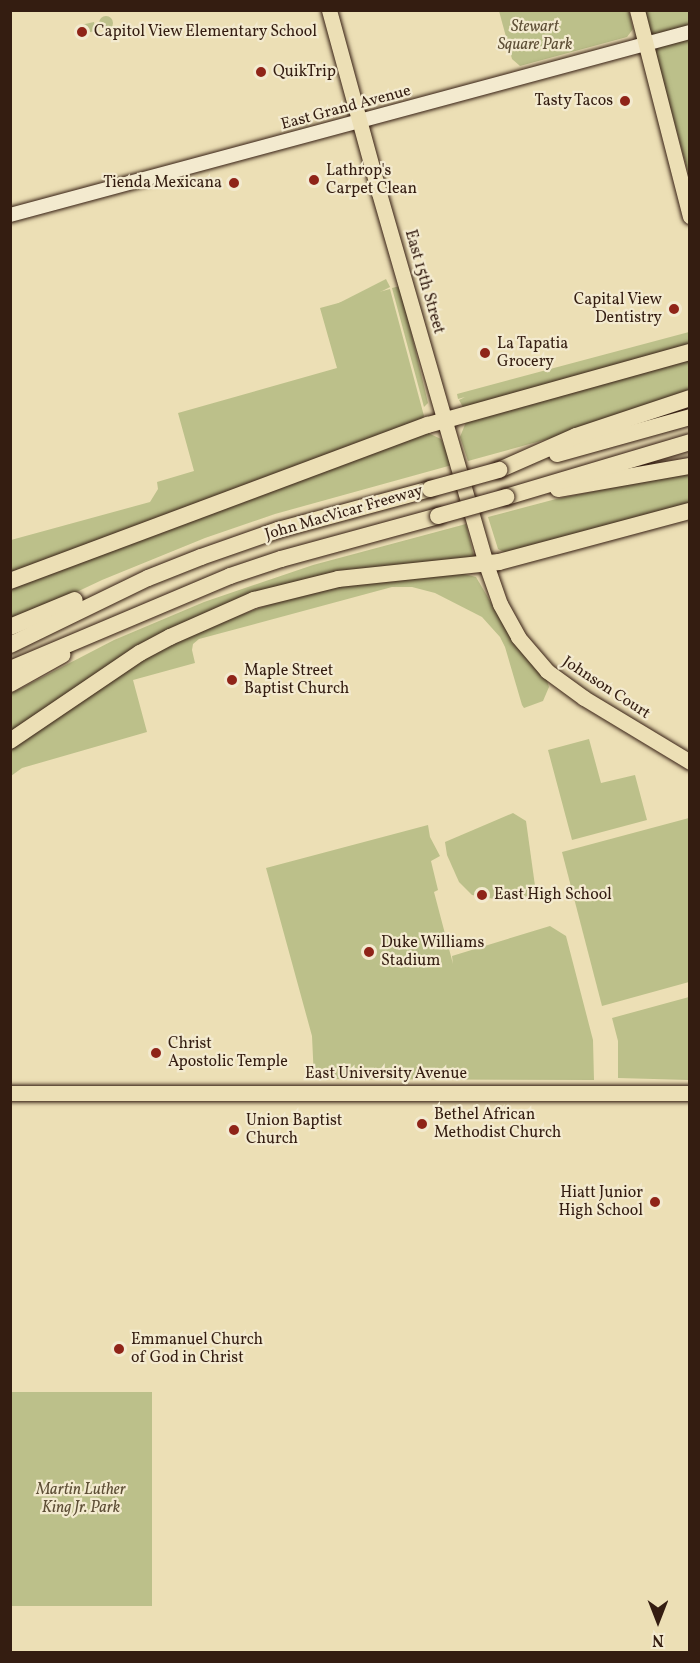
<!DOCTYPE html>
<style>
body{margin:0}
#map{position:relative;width:700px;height:1663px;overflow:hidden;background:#ecdfb5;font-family:Vollkorn,serif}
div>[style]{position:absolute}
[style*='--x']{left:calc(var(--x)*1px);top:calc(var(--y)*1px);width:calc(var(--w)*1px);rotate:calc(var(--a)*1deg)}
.green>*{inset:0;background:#bcc08a;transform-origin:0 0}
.round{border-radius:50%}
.roads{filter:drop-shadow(0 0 2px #341d11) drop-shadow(0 0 2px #341d11)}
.secondary>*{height:14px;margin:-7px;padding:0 7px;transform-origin:7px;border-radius:7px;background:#f3eacf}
.primary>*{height:15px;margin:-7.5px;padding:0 7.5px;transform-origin:7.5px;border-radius:7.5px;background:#ecdfb5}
.highway>*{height:16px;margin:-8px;padding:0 8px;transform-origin:8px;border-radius:8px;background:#ecdfb5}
.bridges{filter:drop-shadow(0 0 2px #341d11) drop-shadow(0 0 2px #341d11)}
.highway-bridge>*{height:16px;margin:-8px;padding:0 8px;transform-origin:8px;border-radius:8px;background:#ecdfb5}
.dots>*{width:16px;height:16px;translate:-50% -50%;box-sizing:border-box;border:3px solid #f3eacf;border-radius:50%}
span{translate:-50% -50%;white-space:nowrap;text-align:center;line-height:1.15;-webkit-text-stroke:4.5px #f3eacf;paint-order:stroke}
.park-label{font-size:16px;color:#5d4e35;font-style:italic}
.poi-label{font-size:16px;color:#341d11}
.left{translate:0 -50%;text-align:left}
.right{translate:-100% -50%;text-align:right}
.street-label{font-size:16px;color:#341d11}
.frame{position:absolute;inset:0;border:12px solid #341d11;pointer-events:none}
.north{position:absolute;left:628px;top:1591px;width:60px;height:60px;-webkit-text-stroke:4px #f3eacf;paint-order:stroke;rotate:180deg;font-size:16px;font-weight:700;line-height:24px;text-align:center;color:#341d11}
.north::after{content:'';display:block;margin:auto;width:21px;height:27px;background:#341d11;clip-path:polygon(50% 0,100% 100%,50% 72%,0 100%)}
</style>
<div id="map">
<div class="green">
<div style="clip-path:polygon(499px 11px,629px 11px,633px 29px,627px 37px,520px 66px,512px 59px)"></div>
<div style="clip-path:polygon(644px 11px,689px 11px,689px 179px,689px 176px)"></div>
<div class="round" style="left:99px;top:16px;width:14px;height:14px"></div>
<div style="left:94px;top:22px;width:9px;height:16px;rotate:77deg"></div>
<div style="left:386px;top:279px;width:9px;height:71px;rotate:63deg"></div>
<div style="clip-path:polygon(400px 286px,428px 403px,424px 407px,392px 288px)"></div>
<div style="clip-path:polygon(390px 289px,424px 416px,419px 422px,11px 577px,11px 540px,150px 502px,158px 489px,157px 482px,194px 471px,178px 413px,337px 368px,320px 308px)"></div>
<div style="clip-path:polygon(689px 332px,689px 346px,464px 409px,459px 400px,465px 397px,458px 399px,457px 394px)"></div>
<div style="clip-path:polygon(689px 358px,689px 393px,555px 437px,468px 461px,460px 437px,466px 422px)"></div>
<div style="clip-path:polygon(426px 432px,441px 439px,452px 465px,275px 514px,205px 538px,102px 580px,11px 623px,11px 589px)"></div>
<div style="clip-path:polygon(689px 472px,689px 505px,506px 553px,498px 549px,488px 517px,556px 499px)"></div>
<div style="clip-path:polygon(466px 524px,474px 557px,242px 600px,11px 736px,10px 694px,114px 640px,204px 602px,313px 565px)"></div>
<div style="clip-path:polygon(460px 573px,476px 577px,500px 618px,545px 674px,549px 687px,543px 701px,524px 708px,522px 705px,505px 647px,500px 637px,482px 617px,435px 593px,412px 587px,392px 587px,199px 639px,193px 644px,192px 650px,195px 663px,133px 680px,147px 732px,22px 768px,11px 776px,11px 749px,147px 657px,201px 629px,301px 593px,367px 582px)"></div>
<div style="clip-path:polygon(589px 739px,601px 783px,635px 775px,647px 820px,572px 840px,548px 750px)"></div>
<div style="clip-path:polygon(513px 813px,526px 821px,536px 893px,522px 899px,505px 901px,472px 895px,459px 882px,447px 855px,445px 842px)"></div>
<div style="clip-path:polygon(689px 818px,689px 982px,602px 1006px,562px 852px)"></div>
<div style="clip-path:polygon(428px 825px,430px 837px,440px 856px,431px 861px,438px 890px,434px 892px,453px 964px,452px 956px,550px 926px,566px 936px,593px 1040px,594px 1080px,314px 1079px,312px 1036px,266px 868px)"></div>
<div style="clip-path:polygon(689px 997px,689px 1080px,618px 1078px,618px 1041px,612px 1018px)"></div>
<div style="left:11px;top:1392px;width:141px;height:214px"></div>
</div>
<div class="roads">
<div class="secondary">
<div style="--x:10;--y:215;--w:704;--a:-15.06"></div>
</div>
<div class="primary">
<div style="--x:329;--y:10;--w:190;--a:74.7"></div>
<div style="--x:379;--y:193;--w:386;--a:73.9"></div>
<div style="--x:486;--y:564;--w:42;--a:70.7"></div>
<div style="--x:500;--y:604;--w:38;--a:61"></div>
<div style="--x:518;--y:637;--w:45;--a:49.5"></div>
<div style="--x:547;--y:671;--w:46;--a:36.1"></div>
<div style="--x:584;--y:698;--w:124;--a:31.1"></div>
<div style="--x:637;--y:10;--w:213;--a:75.6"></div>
<div style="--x:10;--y:1093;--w:680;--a:0"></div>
</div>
<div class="highway">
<div style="--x:557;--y:454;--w:138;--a:-15.5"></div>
<div style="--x:499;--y:470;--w:84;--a:-23.8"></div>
<div style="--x:576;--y:436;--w:120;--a:-18.4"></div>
<div style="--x:558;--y:489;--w:134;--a:-9.9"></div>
<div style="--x:506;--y:497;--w:192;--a:-16.6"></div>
<div style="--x:10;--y:581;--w:446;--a:-20.5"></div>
<div style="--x:428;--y:425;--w:272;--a:-15.6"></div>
<div style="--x:10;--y:627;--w:70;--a:-22.6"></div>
<div style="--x:10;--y:645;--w:153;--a:-25.9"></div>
<div style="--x:148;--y:578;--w:57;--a:-21.6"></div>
<div style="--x:201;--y:557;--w:82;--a:-19.3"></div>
<div style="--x:278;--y:530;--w:157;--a:-15.1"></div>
<div style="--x:10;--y:669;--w:239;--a:-22.9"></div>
<div style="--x:230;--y:576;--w:54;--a:-18.4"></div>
<div style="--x:281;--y:559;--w:163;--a:-15.3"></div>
<div style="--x:10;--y:684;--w:60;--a:-29.1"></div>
<div style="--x:10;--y:741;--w:157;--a:-34.1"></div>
<div style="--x:140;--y:653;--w:34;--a:-28"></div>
<div style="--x:170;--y:637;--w:92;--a:-23.8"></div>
<div style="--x:254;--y:600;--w:87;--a:-14"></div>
<div style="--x:338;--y:579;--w:162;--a:-6"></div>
<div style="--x:499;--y:562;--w:198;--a:-15"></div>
</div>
</div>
<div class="bridges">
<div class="highway-bridge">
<div style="--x:430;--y:489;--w:72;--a:-15.4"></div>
<div style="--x:438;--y:516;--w:71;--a:-15.6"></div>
</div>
</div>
<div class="dots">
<div style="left:82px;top:32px;background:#8f2418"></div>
<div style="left:261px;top:72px;background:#8f2418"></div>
<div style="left:625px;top:101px;background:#8f2418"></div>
<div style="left:314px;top:180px;background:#8f2418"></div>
<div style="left:234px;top:183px;background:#8f2418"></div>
<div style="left:674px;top:309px;background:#8f2418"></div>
<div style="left:485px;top:353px;background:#8f2418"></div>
<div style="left:232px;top:680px;background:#8f2418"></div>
<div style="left:482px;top:895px;background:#8f2418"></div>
<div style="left:369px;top:952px;background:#8f2418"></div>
<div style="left:156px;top:1053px;background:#8f2418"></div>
<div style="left:422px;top:1124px;background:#8f2418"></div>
<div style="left:234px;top:1130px;background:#8f2418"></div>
<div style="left:655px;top:1202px;background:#8f2418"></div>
<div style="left:119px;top:1349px;background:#8f2418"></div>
</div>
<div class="park-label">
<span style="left:535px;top:36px">Stewart<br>Square Park</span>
<span style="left:81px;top:1499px">Martin Luther<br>King Jr. Park</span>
</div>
<div class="poi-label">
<span class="left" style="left:94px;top:32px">Capitol View Elementary School</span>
<span class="left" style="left:273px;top:72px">QuikTrip</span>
<span class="right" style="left:613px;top:101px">Tasty Tacos</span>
<span class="left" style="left:326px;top:180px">Lathrop's<br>Carpet Clean</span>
<span class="right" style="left:222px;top:183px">Tienda Mexicana</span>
<span class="right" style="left:662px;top:309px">Capital View<br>Dentistry</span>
<span class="left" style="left:497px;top:353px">La Tapatia<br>Grocery</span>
<span class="left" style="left:244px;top:680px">Maple Street<br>Baptist Church</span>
<span class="left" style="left:494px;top:895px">East High School</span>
<span class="left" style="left:381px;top:952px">Duke Williams<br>Stadium</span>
<span class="left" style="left:168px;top:1053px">Christ<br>Apostolic Temple</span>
<span class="left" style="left:434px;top:1124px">Bethel African<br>Methodist Church</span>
<span class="left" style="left:246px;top:1130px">Union Baptist<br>Church</span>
<span class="right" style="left:643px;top:1202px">Hiatt Junior<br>High School</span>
<span class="left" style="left:131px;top:1349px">Emmanuel Church<br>of God in Christ</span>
</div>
<div class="street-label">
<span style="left:346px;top:108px;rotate:-15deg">East Grand Avenue</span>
<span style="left:424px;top:282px;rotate:74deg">East 15th Street</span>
<span style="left:344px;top:513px;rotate:-16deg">John MacVicar Freeway</span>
<span style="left:606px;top:688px;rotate:33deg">Johnson Court</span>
<span style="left:386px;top:1074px">East University Avenue</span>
</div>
<div class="frame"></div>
<div class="north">N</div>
</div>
